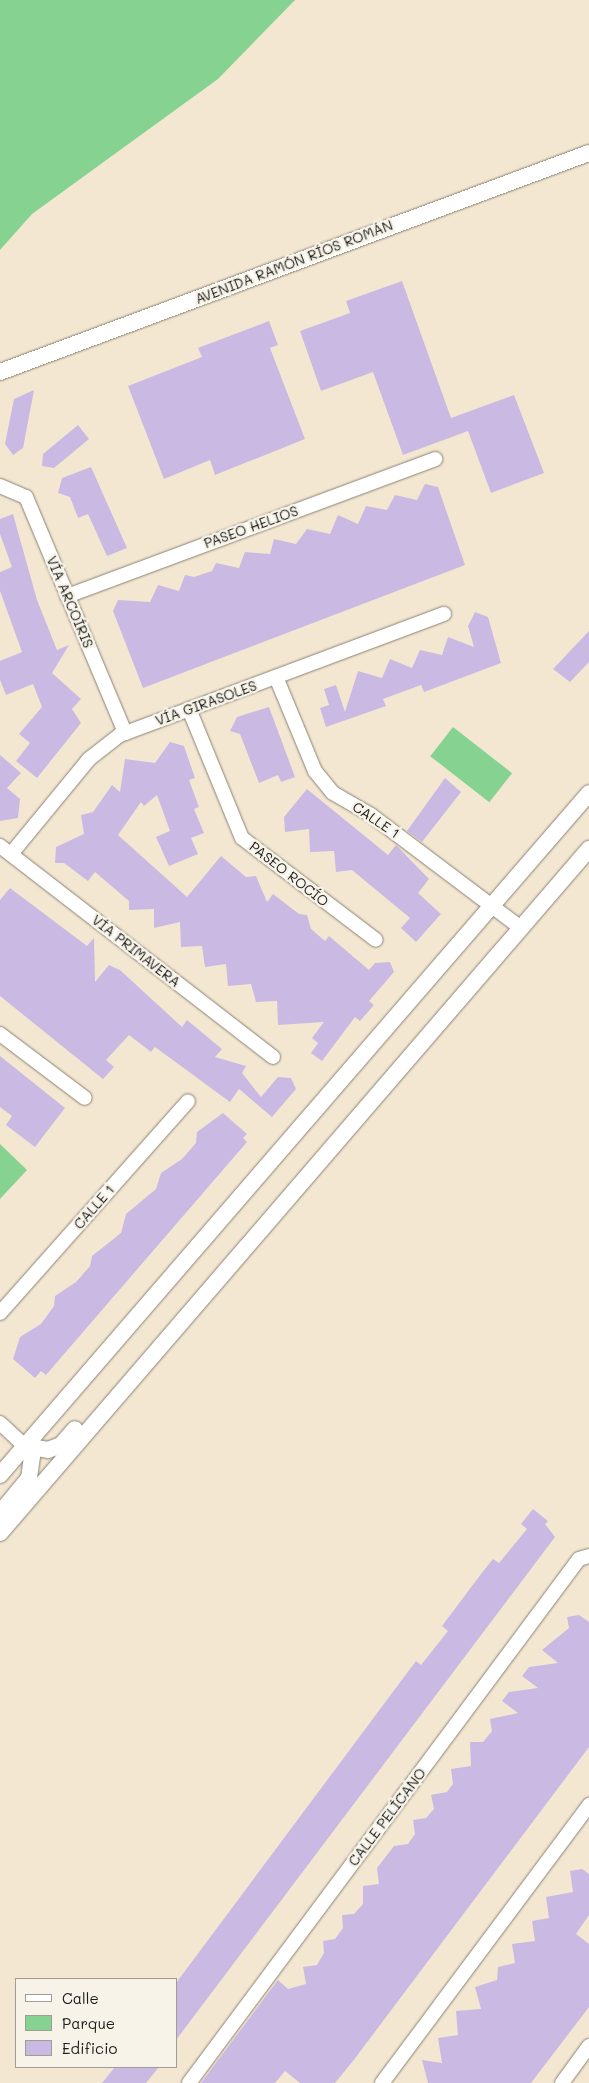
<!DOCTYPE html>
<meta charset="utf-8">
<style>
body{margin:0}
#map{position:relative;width:589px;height:2083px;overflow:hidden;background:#f4e7d1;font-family:Mali,sans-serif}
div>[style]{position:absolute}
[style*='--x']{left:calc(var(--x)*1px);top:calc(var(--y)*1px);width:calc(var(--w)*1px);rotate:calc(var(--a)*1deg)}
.green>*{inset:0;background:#86d391;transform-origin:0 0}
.building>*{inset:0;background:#cabae3}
.roads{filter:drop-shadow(0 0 1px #888276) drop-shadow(0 0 1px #888276)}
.minor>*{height:14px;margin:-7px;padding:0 7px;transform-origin:7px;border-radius:7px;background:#fff}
.tertiary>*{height:16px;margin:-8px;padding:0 8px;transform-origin:8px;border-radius:8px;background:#fff}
span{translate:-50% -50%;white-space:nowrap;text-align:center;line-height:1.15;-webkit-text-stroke:5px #f7f3e8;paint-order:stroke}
.street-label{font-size:14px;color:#1c1c1c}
.legend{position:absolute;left:15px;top:1978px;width:162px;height:90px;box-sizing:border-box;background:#f7f3e8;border:1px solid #9f9d96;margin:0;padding:6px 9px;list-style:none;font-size:15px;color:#1c1c1c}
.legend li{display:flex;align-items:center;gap:10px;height:25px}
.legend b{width:25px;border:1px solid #9f9d96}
</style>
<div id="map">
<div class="green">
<div style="clip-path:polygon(0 0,295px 0,218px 79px,32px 214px,0 250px)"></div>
<div style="left:453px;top:727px;width:75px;height:37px;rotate:38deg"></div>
<div style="clip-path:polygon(0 1144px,27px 1170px,0 1199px)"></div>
</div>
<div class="building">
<div style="clip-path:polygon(402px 281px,451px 418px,514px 395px,544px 473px,491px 493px,468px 431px,403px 455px,373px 372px,321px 391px,300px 331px,350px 313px,346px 301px)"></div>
<div style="clip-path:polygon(269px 321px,278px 345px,270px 348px,305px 439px,215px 475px,210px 460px,164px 479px,128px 386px,202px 357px,198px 348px)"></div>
<div style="clip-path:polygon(34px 390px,23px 448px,13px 455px,5px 444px,14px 399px)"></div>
<div style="clip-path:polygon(78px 425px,89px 439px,54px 468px,42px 466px,43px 454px)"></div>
<div style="clip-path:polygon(91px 467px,127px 548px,107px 556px,88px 514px,78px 518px,70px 497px,58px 493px,62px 478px)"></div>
<div style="clip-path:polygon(425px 484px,438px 487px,465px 565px,143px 688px,113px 611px,118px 600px,150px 602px,158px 585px,179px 591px,185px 575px,194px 577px,212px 571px,216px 563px,239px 568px,245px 552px,270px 554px,274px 539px,296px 544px,307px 529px,330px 534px,338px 515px,358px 524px,366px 506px,387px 510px,395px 495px,417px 500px)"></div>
<div style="clip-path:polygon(13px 514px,37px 600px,57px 650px,69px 645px,52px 673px,81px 699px,72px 709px,81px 723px,37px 778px,16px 761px,30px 743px,19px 734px,42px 707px,33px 684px,6px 695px,0 680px,0 661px,22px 652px,0 591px,0 572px,12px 567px,0 534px,0 519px)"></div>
<div style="clip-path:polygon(475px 612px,488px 617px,501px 663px,424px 692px,421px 685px,383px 699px,386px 706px,326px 727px,320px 708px,329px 705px,324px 689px,336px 685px,345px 712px,358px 671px,382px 678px,390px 659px,412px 668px,420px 650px,442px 655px,448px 637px,474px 647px,468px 626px)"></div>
<div style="clip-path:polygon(589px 631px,589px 662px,570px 682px,553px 669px)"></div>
<div style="clip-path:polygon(269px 707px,295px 777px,281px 782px,278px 775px,259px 783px,240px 734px,230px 731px,237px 717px)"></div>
<div style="clip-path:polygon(170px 742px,184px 746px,195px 778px,189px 780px,199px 807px,194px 809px,204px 833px,191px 838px,198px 854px,169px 866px,156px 837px,170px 831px,157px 795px,144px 806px,141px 802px,118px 835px,187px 897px,221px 856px,246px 877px,256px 876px,267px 902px,273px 894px,299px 914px,307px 915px,311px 929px,325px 941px,329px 936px,369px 970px,375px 963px,390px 962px,394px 972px,369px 1001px,374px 1005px,360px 1021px,355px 1017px,322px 1061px,311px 1053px,318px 1043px,312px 1038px,324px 1022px,278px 1025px,277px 1001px,256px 1002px,251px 984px,228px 986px,226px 964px,205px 967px,202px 946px,181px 947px,180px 922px,154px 928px,154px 909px,129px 910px,129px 901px,95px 872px,88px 881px,64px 863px,55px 863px,56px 847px,84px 834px,81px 815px,93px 812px,112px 785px,120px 792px,125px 759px,155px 763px)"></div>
<div style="clip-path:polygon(0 755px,21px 773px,7px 788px,20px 799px,18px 818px,0 821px)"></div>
<div style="clip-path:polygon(445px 778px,461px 792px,422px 842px,407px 831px)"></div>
<div style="clip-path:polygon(307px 789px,388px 855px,396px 845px,429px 879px,418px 893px,441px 914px,416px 942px,401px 928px,410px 918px,352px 870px,336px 872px,334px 851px,310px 852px,309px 829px,285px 832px,284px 817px)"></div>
<div style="clip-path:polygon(10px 888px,87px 946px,94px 938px,95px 982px,109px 965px,120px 970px,182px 1027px,187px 1020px,222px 1049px,215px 1057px,246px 1066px,242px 1073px,261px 1097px,278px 1077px,291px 1078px,296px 1089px,272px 1117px,239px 1089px,230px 1102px,155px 1047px,151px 1052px,129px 1035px,106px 1060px,114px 1067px,103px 1079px,0 996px,0 900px)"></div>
<div style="clip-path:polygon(0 1056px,65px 1108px,35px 1147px,6px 1125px,12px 1116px,0 1107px)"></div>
<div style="clip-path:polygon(223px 1113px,247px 1134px,243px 1138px,247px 1142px,46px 1375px,41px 1371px,35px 1378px,13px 1359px,20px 1337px,41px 1324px,54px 1306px,55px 1296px,76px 1282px,90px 1266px,92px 1256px,121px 1233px,126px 1214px,156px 1189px,161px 1173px,182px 1159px,196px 1143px,197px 1132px)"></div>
<div style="clip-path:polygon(533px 1509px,548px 1521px,545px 1524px,555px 1537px,176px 2040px,176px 1983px,404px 1677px,416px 1661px,421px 1665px,448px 1631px,442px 1626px,481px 1574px,493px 1559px,499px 1563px,527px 1529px,521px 1524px)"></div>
<div style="clip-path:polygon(579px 1615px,589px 1622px,589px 1747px,353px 2061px,335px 2083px,300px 2083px,285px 2071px,275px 2083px,201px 2083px,278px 1980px,288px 1989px,306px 1984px,303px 1967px,317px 1965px,324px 1953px,323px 1941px,335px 1939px,343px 1928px,342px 1915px,354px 1914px,363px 1904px,363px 1886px,379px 1884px,377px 1868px,394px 1846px,408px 1844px,415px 1834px,413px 1820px,426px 1818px,434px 1809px,431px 1795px,447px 1792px,453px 1784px,451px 1769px,471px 1766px,470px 1742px,483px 1742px,492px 1731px,490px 1719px,518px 1713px,502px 1701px,509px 1692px,538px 1688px,522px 1676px,529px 1667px,558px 1663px,542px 1650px,569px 1628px,567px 1617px)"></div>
<div style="clip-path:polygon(582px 1869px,589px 1874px,589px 1915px,576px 1934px,589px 1944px,589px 2007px,531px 2083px,428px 2083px,422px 2060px,442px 2063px,438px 2038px,458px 2035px,456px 2011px,481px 2009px,475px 1987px,497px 1980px,498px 1967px,515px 1963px,512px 1944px,535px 1941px,532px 1921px,549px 1918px,546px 1897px,573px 1892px,570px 1871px)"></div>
<div style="clip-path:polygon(115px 2067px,159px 2067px,146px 2083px,102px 2083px)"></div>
</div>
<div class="roads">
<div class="minor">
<div style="--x:0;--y:486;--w:28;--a:23"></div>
<div style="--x:26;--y:497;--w:256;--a:67.2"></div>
<div style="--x:67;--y:596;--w:393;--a:-20.4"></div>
<div style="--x:276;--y:677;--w:102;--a:67.5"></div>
<div style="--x:315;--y:771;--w:28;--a:51"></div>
<div style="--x:333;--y:793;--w:44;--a:30.1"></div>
<div style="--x:371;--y:815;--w:188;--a:37"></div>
<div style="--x:189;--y:709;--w:139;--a:67.7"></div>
<div style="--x:242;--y:838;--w:168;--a:37.3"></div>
<div style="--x:0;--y:846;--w:345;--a:37.7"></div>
<div style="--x:11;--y:854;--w:123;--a:-50.6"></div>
<div style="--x:89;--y:759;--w:39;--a:-38"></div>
<div style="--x:120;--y:735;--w:346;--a:-20.5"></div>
<div style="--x:0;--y:1034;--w:106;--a:37"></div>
<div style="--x:0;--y:1313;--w:283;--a:-48.4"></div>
<div style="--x:0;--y:1423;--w:34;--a:43"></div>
<div style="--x:189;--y:2083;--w:653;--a:-53.34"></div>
<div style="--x:579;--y:1559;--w:10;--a:-17"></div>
<div style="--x:382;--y:2083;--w:347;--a:-53.3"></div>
<div style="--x:562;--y:2083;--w:46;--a:-53.9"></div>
</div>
<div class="tertiary">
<div style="--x:0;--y:372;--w:628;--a:-20.4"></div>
<div style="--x:25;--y:1446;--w:23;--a:10"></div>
<div style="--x:48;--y:1450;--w:14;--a:-21"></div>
<div style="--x:61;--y:1445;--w:21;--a:-49"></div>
<div style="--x:0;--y:1475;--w:901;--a:-49.18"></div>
<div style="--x:0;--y:1513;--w:45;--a:-50.4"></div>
<div style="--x:29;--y:1478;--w:22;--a:-82"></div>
<div style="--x:32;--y:1456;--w:12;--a:-125"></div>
<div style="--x:0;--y:1533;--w:903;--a:-49.27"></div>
</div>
</div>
<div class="street-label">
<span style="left:294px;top:262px;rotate:-21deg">AVENIDA RAMÓN RÍOS ROMÁN</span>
<span style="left:251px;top:527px;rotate:-20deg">PASEO HELIOS</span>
<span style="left:70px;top:602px;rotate:67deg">VÍA ARCOÍRIS</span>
<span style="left:206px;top:703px;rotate:-20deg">VÍA GIRASOLES</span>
<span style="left:376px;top:820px;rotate:34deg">CALLE 1</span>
<span style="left:289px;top:874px;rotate:38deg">PASEO ROCÍO</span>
<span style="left:136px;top:951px;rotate:38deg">VÍA PRIMAVERA</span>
<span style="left:94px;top:1207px;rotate:-49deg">CALLE 1</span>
<span style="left:387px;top:1817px;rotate:-53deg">CALLE PELÍCANO</span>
</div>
<ul class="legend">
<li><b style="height:6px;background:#fff"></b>Calle</li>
<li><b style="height:14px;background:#86d391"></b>Parque</li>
<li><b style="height:14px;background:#cabae3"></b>Edificio</li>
</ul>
</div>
